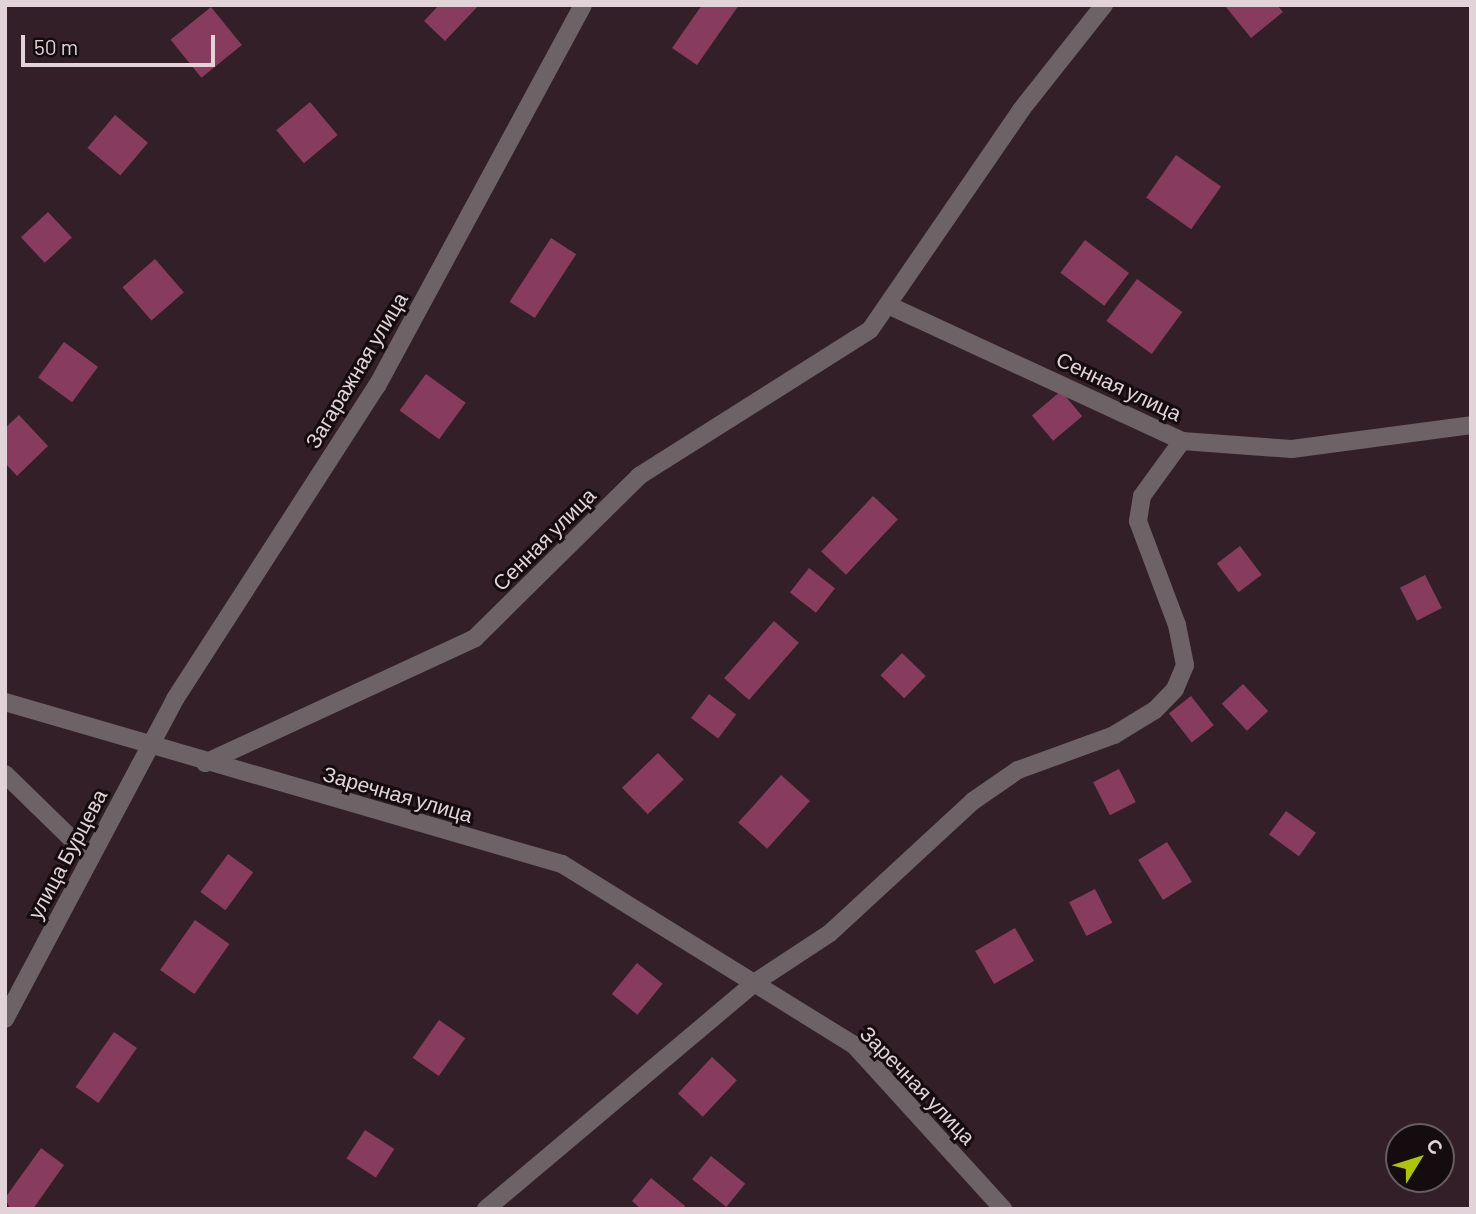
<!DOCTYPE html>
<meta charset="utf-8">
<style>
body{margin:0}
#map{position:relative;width:1476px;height:1214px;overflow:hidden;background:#331f27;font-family:Barlow,sans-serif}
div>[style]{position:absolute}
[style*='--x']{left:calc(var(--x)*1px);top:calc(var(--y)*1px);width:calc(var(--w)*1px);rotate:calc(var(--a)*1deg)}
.building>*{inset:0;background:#883c5d;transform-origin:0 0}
.minor>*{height:18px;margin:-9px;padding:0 9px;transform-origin:9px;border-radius:9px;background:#6d6266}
span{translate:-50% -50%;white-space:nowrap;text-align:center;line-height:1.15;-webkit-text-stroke:6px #150c0f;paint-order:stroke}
.street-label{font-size:21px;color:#e1d3d7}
.frame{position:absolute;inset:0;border:7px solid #e1d3d7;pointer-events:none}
.north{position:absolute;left:1385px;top:1123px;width:70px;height:70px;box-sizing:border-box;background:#150c0f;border:2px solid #675c5f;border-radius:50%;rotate:52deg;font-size:19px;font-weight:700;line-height:28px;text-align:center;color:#e1d3d7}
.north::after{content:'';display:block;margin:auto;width:24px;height:32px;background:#afc503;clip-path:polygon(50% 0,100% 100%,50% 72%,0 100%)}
.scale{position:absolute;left:21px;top:35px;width:194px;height:32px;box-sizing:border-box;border:4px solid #e1d3d7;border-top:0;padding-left:9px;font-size:21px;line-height:24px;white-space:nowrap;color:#e1d3d7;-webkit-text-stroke:5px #150c0f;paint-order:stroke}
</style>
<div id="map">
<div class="building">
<div style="clip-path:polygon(439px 5px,479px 5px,445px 41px,424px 21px)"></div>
<div style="clip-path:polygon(702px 5px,739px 5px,697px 65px,672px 48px)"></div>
<div style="clip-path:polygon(1277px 5px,1283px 12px,1251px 38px,1226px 7px)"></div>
<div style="left:211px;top:7px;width:49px;height:52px;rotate:51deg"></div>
<div style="left:310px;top:102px;width:43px;height:44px;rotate:50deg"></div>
<div style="left:115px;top:115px;width:43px;height:43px;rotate:40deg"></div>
<div style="left:1176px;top:155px;width:55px;height:52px;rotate:35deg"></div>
<div style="left:48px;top:212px;width:35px;height:37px;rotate:47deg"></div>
<div style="left:551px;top:238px;width:30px;height:76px;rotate:33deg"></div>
<div style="left:1085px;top:240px;width:55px;height:41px;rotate:37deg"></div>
<div style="left:155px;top:259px;width:44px;height:43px;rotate:49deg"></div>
<div style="left:1137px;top:279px;width:56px;height:52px;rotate:36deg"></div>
<div style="left:64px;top:342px;width:42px;height:44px;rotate:36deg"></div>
<div style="left:426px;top:374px;width:49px;height:45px;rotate:36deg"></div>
<div style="left:1061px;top:391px;width:33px;height:38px;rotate:50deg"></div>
<div style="clip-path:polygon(19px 415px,48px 446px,17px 476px,5px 463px,5px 428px)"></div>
<div style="left:873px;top:496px;width:34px;height:76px;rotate:43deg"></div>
<div style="left:1240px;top:546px;width:36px;height:29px;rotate:53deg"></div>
<div style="left:809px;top:568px;width:33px;height:31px;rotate:38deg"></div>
<div style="left:1425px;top:575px;width:37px;height:28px;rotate:63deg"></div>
<div style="left:774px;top:621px;width:33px;height:76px;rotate:41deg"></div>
<div style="left:902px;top:653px;width:33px;height:31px;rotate:44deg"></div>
<div style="left:1243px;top:684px;width:37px;height:29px;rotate:47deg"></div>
<div style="left:709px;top:694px;width:34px;height:30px;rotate:37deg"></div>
<div style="left:1191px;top:696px;width:37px;height:28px;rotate:52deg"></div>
<div style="left:658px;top:753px;width:37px;height:50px;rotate:46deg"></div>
<div style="left:1119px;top:769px;width:37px;height:29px;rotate:63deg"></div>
<div style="left:781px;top:775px;width:39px;height:64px;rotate:42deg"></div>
<div style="left:1286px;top:811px;width:37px;height:29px;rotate:36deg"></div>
<div style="left:1167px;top:842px;width:47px;height:34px;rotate:58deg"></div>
<div style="left:228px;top:854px;width:31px;height:47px;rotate:36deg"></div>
<div style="left:1095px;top:889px;width:38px;height:29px;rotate:63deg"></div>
<div style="left:195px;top:920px;width:42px;height:61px;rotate:35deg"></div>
<div style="left:1015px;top:928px;width:38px;height:46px;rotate:60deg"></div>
<div style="left:637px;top:963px;width:33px;height:40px;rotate:39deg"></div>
<div style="left:439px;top:1020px;width:32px;height:46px;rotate:35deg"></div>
<div style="left:114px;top:1032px;width:28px;height:67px;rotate:35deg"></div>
<div style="left:712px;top:1057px;width:34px;height:50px;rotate:43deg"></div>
<div style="left:365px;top:1130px;width:35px;height:34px;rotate:33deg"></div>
<div style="clip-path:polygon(41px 1148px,64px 1165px,33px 1209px,10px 1209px,5px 1198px)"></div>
<div style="left:711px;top:1156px;width:44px;height:30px;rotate:39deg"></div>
<div style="clip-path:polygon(651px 1178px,685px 1206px,683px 1209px,641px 1209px,632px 1201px)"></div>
</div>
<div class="minor">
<div style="--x:888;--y:305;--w:324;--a:24.8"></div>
<div style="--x:1182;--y:441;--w:110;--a:4.2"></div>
<div style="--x:1292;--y:449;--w:181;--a:-7.6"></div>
<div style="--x:5;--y:702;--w:580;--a:16.22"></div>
<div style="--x:562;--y:864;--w:344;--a:31.8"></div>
<div style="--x:854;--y:1045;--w:222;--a:47.7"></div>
<div style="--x:205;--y:763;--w:298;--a:-24.8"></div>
<div style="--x:475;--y:638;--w:231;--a:-44.6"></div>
<div style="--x:639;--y:476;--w:273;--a:-32.3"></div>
<div style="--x:870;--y:330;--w:267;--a:-55.5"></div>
<div style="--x:1021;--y:110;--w:134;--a:-51.7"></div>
<div style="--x:5;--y:774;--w:120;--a:44.3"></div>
<div style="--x:5;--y:1019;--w:362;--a:-62"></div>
<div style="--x:175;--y:699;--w:373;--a:-57.2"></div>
<div style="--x:377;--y:386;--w:433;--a:-61.6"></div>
<div style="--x:486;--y:1209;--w:351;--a:-40.1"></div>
<div style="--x:754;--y:983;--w:91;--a:-33.3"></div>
<div style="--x:830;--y:933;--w:195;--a:-42.7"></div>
<div style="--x:973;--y:801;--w:55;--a:-34.6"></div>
<div style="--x:1018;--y:770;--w:102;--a:-20"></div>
<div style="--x:1114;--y:735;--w:48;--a:-31.4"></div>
<div style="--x:1155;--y:710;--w:29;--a:-46"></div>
<div style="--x:1175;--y:689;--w:26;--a:-67"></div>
<div style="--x:1185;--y:665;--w:41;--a:-101.3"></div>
<div style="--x:1177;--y:625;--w:111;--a:-110.6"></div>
<div style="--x:1138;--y:521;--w:25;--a:-81"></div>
<div style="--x:1142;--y:496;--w:68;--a:-54"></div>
</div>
<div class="street-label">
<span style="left:356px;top:370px;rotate:-59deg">Загаражная улица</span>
<span style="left:1119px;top:386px;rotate:25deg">Сенная улица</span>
<span style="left:544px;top:539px;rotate:-45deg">Сенная улица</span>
<span style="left:398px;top:794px;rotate:16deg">Заречная улица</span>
<span style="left:67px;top:854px;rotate:-62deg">улица Бурцева</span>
<span style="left:918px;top:1085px;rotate:46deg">Заречная улица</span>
</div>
<div class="frame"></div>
<div class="north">С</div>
<div class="scale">50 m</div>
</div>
